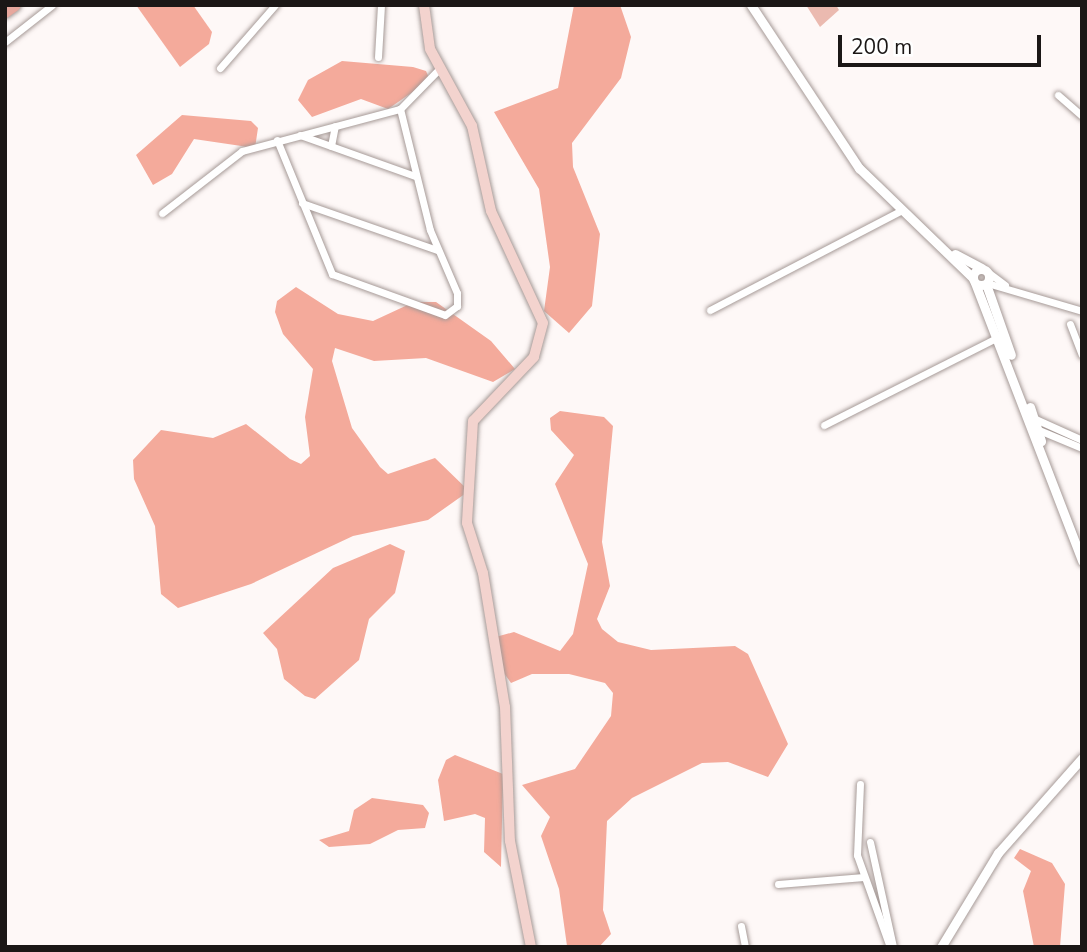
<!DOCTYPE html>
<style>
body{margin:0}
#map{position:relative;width:1087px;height:952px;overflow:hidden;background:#fef8f7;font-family:"Nunito Sans",sans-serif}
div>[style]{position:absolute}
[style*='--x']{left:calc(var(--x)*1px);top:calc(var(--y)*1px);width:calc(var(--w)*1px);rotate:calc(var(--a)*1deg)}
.green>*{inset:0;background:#ebbab0}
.forest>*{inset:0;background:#f4aa9b}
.roads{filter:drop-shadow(0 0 2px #a69a97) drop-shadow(0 0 2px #a69a97)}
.minor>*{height:7px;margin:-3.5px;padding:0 3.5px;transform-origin:3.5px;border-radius:3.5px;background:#fff}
.tertiary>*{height:9px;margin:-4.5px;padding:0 4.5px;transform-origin:4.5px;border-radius:4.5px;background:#fff}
.tertiary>.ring{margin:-4.5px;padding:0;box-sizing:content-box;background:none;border:9px solid #fff;border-radius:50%}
.secondary>*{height:10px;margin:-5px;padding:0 5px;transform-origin:5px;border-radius:5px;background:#f3d3ce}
.primary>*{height:12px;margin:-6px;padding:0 6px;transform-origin:6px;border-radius:6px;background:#e7a79d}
span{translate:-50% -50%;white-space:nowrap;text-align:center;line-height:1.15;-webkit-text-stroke:6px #fff;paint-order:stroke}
.frame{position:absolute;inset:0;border:7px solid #1b1716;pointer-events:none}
.scale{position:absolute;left:838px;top:35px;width:203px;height:32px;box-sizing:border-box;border:4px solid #1b1716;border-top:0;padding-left:9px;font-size:21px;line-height:24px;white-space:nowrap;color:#1b1716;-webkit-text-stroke:5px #fff;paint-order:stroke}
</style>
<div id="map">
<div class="green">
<div style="clip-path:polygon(806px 5px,836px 5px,839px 10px,820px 27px)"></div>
</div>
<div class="forest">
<div style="clip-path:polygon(136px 5px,193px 5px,212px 32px,209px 44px,180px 67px)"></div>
<div style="clip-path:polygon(574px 5px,620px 5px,631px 37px,621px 78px,572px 143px,573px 167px,600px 234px,592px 306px,569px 333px,544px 311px,550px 267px,539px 189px,494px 112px,558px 88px)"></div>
<div style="clip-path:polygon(342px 61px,413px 67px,426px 71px,430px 80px,388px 109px,361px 99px,312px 117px,298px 100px,308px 80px)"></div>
<div style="clip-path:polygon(182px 115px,251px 121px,258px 128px,255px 148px,194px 139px,172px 174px,153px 185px,136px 155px)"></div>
<div style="clip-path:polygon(296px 287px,338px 314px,373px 321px,414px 302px,436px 302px,491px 341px,515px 369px,493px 382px,426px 358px,374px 361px,335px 348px,332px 361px,352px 428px,380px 467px,388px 474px,435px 458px,469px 491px,428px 520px,353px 536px,251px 584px,178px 608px,161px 594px,155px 526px,134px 479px,133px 460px,161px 430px,213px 438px,246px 424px,290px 459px,301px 464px,310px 456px,305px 417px,313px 369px,283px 334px,275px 312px,277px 301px)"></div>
<div style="clip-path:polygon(560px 411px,604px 417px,613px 426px,602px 542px,610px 586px,597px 619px,602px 629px,618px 642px,651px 650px,735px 646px,748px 654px,788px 744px,768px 777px,728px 762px,702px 763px,632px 798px,607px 821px,603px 910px,611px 934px,599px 947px,567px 946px,559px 889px,541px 836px,550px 817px,522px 785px,575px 769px,611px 716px,613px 693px,605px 683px,569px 674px,532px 674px,511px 683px,496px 662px,492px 638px,514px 632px,560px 651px,573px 634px,588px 564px,555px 484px,574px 455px,551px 430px,550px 418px)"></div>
<div style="clip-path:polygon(390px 544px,405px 551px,395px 593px,369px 619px,359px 660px,315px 699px,305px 696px,284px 679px,277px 649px,263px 633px,333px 568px)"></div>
<div style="clip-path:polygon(455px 755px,503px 774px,501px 867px,484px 852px,485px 818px,475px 814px,444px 821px,438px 780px,446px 760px)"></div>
<div style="clip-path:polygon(372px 798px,423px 805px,429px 813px,425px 828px,398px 830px,370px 844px,329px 847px,319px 840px,349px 831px,354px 810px)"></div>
<div style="clip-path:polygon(1020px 849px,1052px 863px,1065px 884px,1060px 947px,1034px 947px,1023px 891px,1031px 871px,1014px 858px)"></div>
</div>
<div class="roads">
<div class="minor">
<div style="--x:5;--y:42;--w:60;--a:-38.2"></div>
<div style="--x:378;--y:57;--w:52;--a:-86.7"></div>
<div style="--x:220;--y:68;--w:84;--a:-48.9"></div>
<div style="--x:1058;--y:95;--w:32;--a:41"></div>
<div style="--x:300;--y:135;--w:122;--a:19.6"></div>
<div style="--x:277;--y:140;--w:145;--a:67.7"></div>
<div style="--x:332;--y:274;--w:120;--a:19.9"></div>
<div style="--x:445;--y:315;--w:15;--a:-37"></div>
<div style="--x:457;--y:306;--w:13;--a:-90"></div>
<div style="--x:457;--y:293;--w:69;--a:-113.2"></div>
<div style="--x:430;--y:230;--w:125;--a:-103.9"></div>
<div style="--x:400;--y:109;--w:57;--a:-45.7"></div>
<div style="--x:331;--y:146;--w:20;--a:-79"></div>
<div style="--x:302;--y:203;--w:143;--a:19.2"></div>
<div style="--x:162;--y:213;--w:101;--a:-37.8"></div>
<div style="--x:242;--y:151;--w:163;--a:-14.9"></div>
<div style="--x:989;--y:273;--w:20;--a:37"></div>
<div style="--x:987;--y:283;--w:99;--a:16.4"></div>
<div style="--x:710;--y:310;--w:216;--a:-27.5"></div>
<div style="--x:1070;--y:324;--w:33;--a:69"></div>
<div style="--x:1031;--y:417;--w:56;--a:24.3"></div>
<div style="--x:824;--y:425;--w:195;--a:-26.8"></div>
<div style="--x:1034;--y:428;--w:52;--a:22.6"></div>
<div style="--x:860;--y:784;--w:71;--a:92.4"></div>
<div style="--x:857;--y:855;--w:98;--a:70.3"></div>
<div style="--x:870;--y:842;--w:107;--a:77.6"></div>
<div style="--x:778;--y:884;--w:86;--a:-4.7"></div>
<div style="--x:741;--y:926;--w:21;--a:79"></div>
</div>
<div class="tertiary">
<div style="--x:751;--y:5;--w:196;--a:56.5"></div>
<div style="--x:859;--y:168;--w:158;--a:44"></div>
<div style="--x:955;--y:254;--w:30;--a:28"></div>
<div class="ring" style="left:973px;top:269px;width:7px;height:7px"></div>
<div style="--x:975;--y:283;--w:298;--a:68.9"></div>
<div style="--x:986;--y:284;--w:75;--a:70.6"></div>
<div style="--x:1030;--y:407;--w:36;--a:72"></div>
<div style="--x:941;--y:947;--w:110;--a:-58.8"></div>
<div style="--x:998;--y:853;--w:127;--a:-48.5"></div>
</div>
<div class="secondary">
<div style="--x:424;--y:5;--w:44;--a:82.2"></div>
<div style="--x:430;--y:49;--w:88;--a:61.4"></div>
<div style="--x:472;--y:126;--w:87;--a:77.4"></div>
<div style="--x:491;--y:211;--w:123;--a:65.1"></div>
<div style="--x:543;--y:323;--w:35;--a:105"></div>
<div style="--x:534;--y:357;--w:88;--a:133.6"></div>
<div style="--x:473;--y:421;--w:102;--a:93.4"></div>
<div style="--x:467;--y:523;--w:52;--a:72.3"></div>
<div style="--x:483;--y:573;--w:136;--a:80.7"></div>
<div style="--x:505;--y:707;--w:134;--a:87.9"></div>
<div style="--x:510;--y:841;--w:108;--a:78.8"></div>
</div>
<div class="primary">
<div style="--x:5;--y:12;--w:12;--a:-35"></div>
</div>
</div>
<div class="frame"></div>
<div class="scale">200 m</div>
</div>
